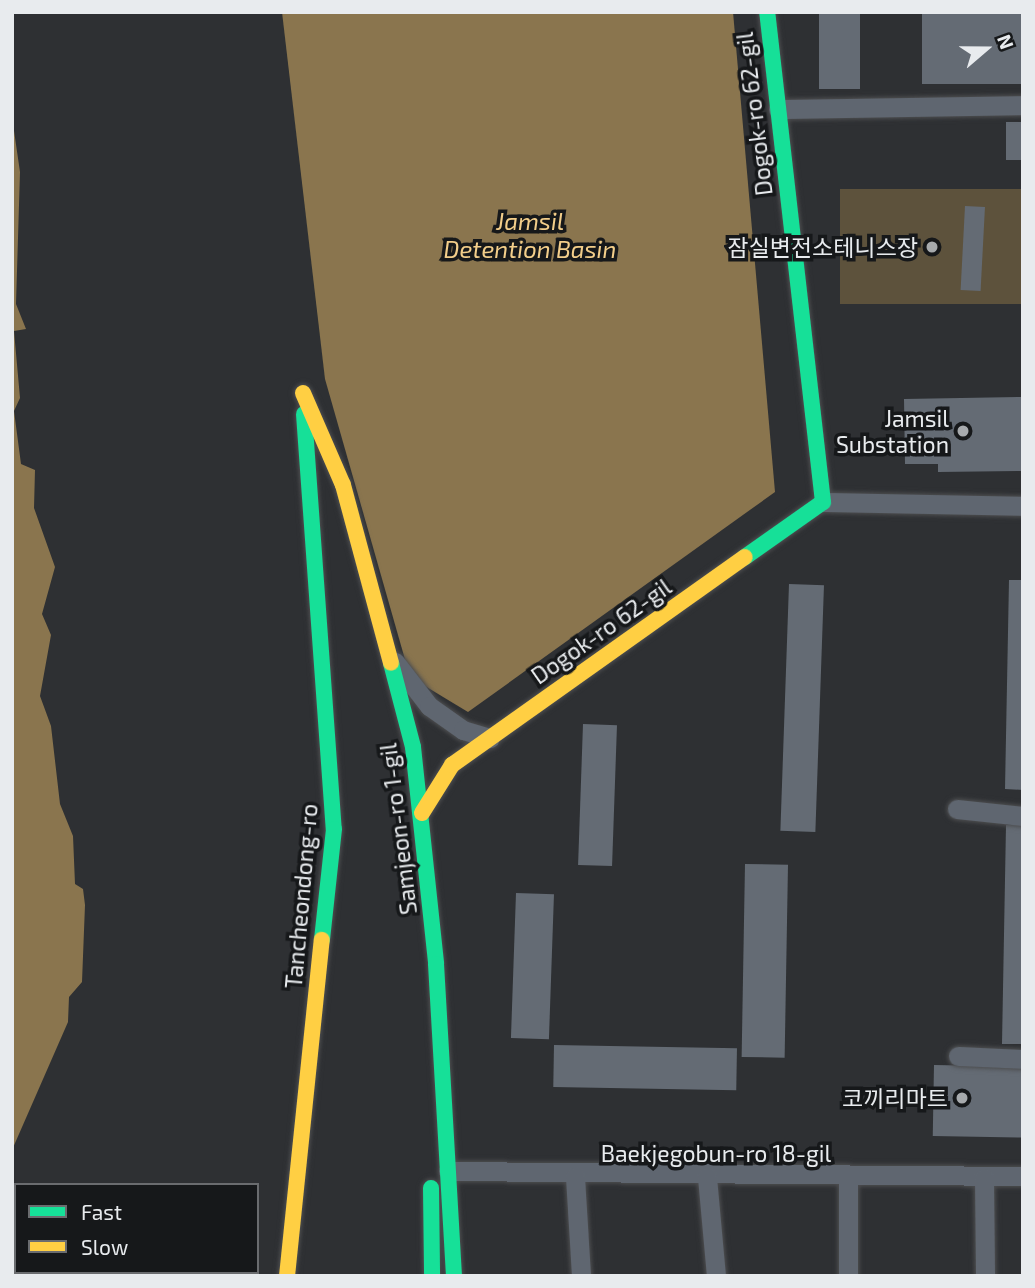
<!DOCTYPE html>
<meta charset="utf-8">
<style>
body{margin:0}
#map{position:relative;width:1035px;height:1288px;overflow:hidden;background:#2e3033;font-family:"Exo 2","Noto Sans KR",sans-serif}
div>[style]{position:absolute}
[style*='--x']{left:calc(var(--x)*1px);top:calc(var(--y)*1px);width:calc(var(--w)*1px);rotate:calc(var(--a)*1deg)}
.green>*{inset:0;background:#5d523c;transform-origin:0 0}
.water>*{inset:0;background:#8a754e}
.building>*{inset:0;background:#646b74;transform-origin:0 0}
.roads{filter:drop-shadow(0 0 2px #4d4e50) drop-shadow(0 0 2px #4d4e50)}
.street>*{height:19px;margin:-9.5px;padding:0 9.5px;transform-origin:9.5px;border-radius:9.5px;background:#5f6670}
.fast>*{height:16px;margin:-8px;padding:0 8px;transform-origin:8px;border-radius:8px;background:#16e098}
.slow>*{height:16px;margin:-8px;padding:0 8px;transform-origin:8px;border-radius:8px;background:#ffcf43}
.dots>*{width:19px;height:19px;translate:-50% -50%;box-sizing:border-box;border:4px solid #16181a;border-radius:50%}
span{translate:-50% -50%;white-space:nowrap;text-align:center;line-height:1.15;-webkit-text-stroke:7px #16181a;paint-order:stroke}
.street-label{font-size:23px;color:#e8ebee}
.poi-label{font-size:23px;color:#e8ebee}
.right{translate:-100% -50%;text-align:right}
.water-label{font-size:24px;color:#f3ce8a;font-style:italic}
.frame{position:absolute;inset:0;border:14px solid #e8ebee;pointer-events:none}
.legend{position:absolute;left:14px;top:1183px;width:245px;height:91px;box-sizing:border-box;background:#16181a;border:2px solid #6a6c6f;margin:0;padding:9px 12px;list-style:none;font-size:21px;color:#e8ebee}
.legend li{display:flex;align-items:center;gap:14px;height:35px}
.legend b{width:35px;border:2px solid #6a6c6f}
.north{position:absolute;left:951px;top:14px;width:70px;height:70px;-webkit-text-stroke:5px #16181a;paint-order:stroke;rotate:70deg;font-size:19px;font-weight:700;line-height:28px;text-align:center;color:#e8ebee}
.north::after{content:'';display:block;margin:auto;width:24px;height:32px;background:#e8ebee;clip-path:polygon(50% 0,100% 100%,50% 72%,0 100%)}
</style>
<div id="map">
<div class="green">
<div style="left:1023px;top:189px;width:115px;height:183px;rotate:90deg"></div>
</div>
<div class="water">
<div style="clip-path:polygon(282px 12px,733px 12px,775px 492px,468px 712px,410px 677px,325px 379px)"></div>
<div style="clip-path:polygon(12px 117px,20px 172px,16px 304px,26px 329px,14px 331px,20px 398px,14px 411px,21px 464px,35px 470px,34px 508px,55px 567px,42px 614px,51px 635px,40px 696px,51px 726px,60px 804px,73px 836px,75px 884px,83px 889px,85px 905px,82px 982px,69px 997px,68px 1022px,12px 1150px)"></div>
</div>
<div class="building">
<div style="left:819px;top:12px;width:41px;height:77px"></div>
<div style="left:922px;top:12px;width:101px;height:72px"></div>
<div style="left:1023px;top:122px;width:38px;height:17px;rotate:90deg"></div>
<div style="left:965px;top:206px;width:20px;height:84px;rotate:3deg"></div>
<div style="clip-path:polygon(1023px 397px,1023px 471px,938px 472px,938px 464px,905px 464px,904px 399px)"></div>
<div style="clip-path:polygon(1009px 580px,1023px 580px,1023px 790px,1005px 789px)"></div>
<div style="left:789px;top:584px;width:35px;height:247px;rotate:2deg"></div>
<div style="left:583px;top:724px;width:34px;height:141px;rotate:2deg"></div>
<div style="clip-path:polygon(1006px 825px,1023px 825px,1023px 1044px,1002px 1044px)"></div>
<div style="left:745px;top:864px;width:43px;height:193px;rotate:1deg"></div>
<div style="left:516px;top:893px;width:38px;height:145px;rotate:2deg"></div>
<div style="left:554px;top:1045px;width:183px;height:42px;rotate:1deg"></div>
<div style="left:934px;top:1065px;width:89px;height:71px;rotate:1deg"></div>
</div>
<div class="roads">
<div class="street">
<div style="--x:778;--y:109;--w:245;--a:-0.9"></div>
<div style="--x:823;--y:502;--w:200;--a:1.1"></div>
<div style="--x:395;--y:662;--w:56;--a:52.3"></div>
<div style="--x:429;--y:706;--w:42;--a:35.2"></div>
<div style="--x:463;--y:730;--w:28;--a:17"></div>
<div style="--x:957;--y:809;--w:66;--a:6.1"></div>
<div style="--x:958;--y:1056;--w:65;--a:2.6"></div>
<div style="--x:448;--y:1171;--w:575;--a:0.5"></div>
<div style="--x:575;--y:1177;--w:99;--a:86.5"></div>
<div style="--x:707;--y:1177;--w:99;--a:84.8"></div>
<div style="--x:848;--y:1178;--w:98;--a:90"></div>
<div style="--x:984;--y:1178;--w:98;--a:89.4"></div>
</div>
<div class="fast">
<div style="--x:304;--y:414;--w:416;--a:85.9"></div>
<div style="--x:334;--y:829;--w:112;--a:96.2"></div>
<div style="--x:745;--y:557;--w:95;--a:-35.2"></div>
<div style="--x:823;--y:502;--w:493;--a:-96.5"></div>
<div style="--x:391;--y:663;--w:87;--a:75.3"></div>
<div style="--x:413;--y:747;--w:218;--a:83.9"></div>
<div style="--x:436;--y:964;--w:313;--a:86.7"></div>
<div style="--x:431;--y:1188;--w:88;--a:89.3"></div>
<div style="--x:12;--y:1195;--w:5;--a:37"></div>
<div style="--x:83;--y:1272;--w:5;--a:53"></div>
</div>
<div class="slow">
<div style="--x:303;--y:393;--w:100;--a:66.5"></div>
<div style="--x:343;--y:485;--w:184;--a:74.9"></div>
<div style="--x:422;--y:813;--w:57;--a:-58"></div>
<div style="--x:452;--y:765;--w:359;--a:-35.4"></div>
<div style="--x:12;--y:1267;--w:6;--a:45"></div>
<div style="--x:287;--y:1276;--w:338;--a:-84.1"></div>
</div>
</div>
<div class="dots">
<div style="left:932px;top:247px;background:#a7aaad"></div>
<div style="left:963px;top:431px;background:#a7aaad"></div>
<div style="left:962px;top:1098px;background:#a7aaad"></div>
</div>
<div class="street-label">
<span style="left:754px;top:114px;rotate:-97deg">Dogok-ro 62-gil</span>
<span style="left:601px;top:631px;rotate:-35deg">Dogok-ro 62-gil</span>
<span style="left:398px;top:829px;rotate:-97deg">Samjeon-ro 1-gil</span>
<span style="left:301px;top:896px;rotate:-85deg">Tancheondong-ro</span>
<span style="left:716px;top:1153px">Baekjegobun-ro 18-gil</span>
</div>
<div class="poi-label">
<span class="right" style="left:918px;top:247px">잠실변전소테니스장</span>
<span class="right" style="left:949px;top:431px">Jamsil<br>Substation</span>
<span class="right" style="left:948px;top:1098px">코끼리마트</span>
</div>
<div class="water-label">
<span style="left:530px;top:235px">Jamsil<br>Detention Basin</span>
</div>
<div class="frame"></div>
<ul class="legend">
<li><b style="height:9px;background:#16e098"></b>Fast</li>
<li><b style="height:9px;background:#ffcf43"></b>Slow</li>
</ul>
<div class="north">N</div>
</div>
